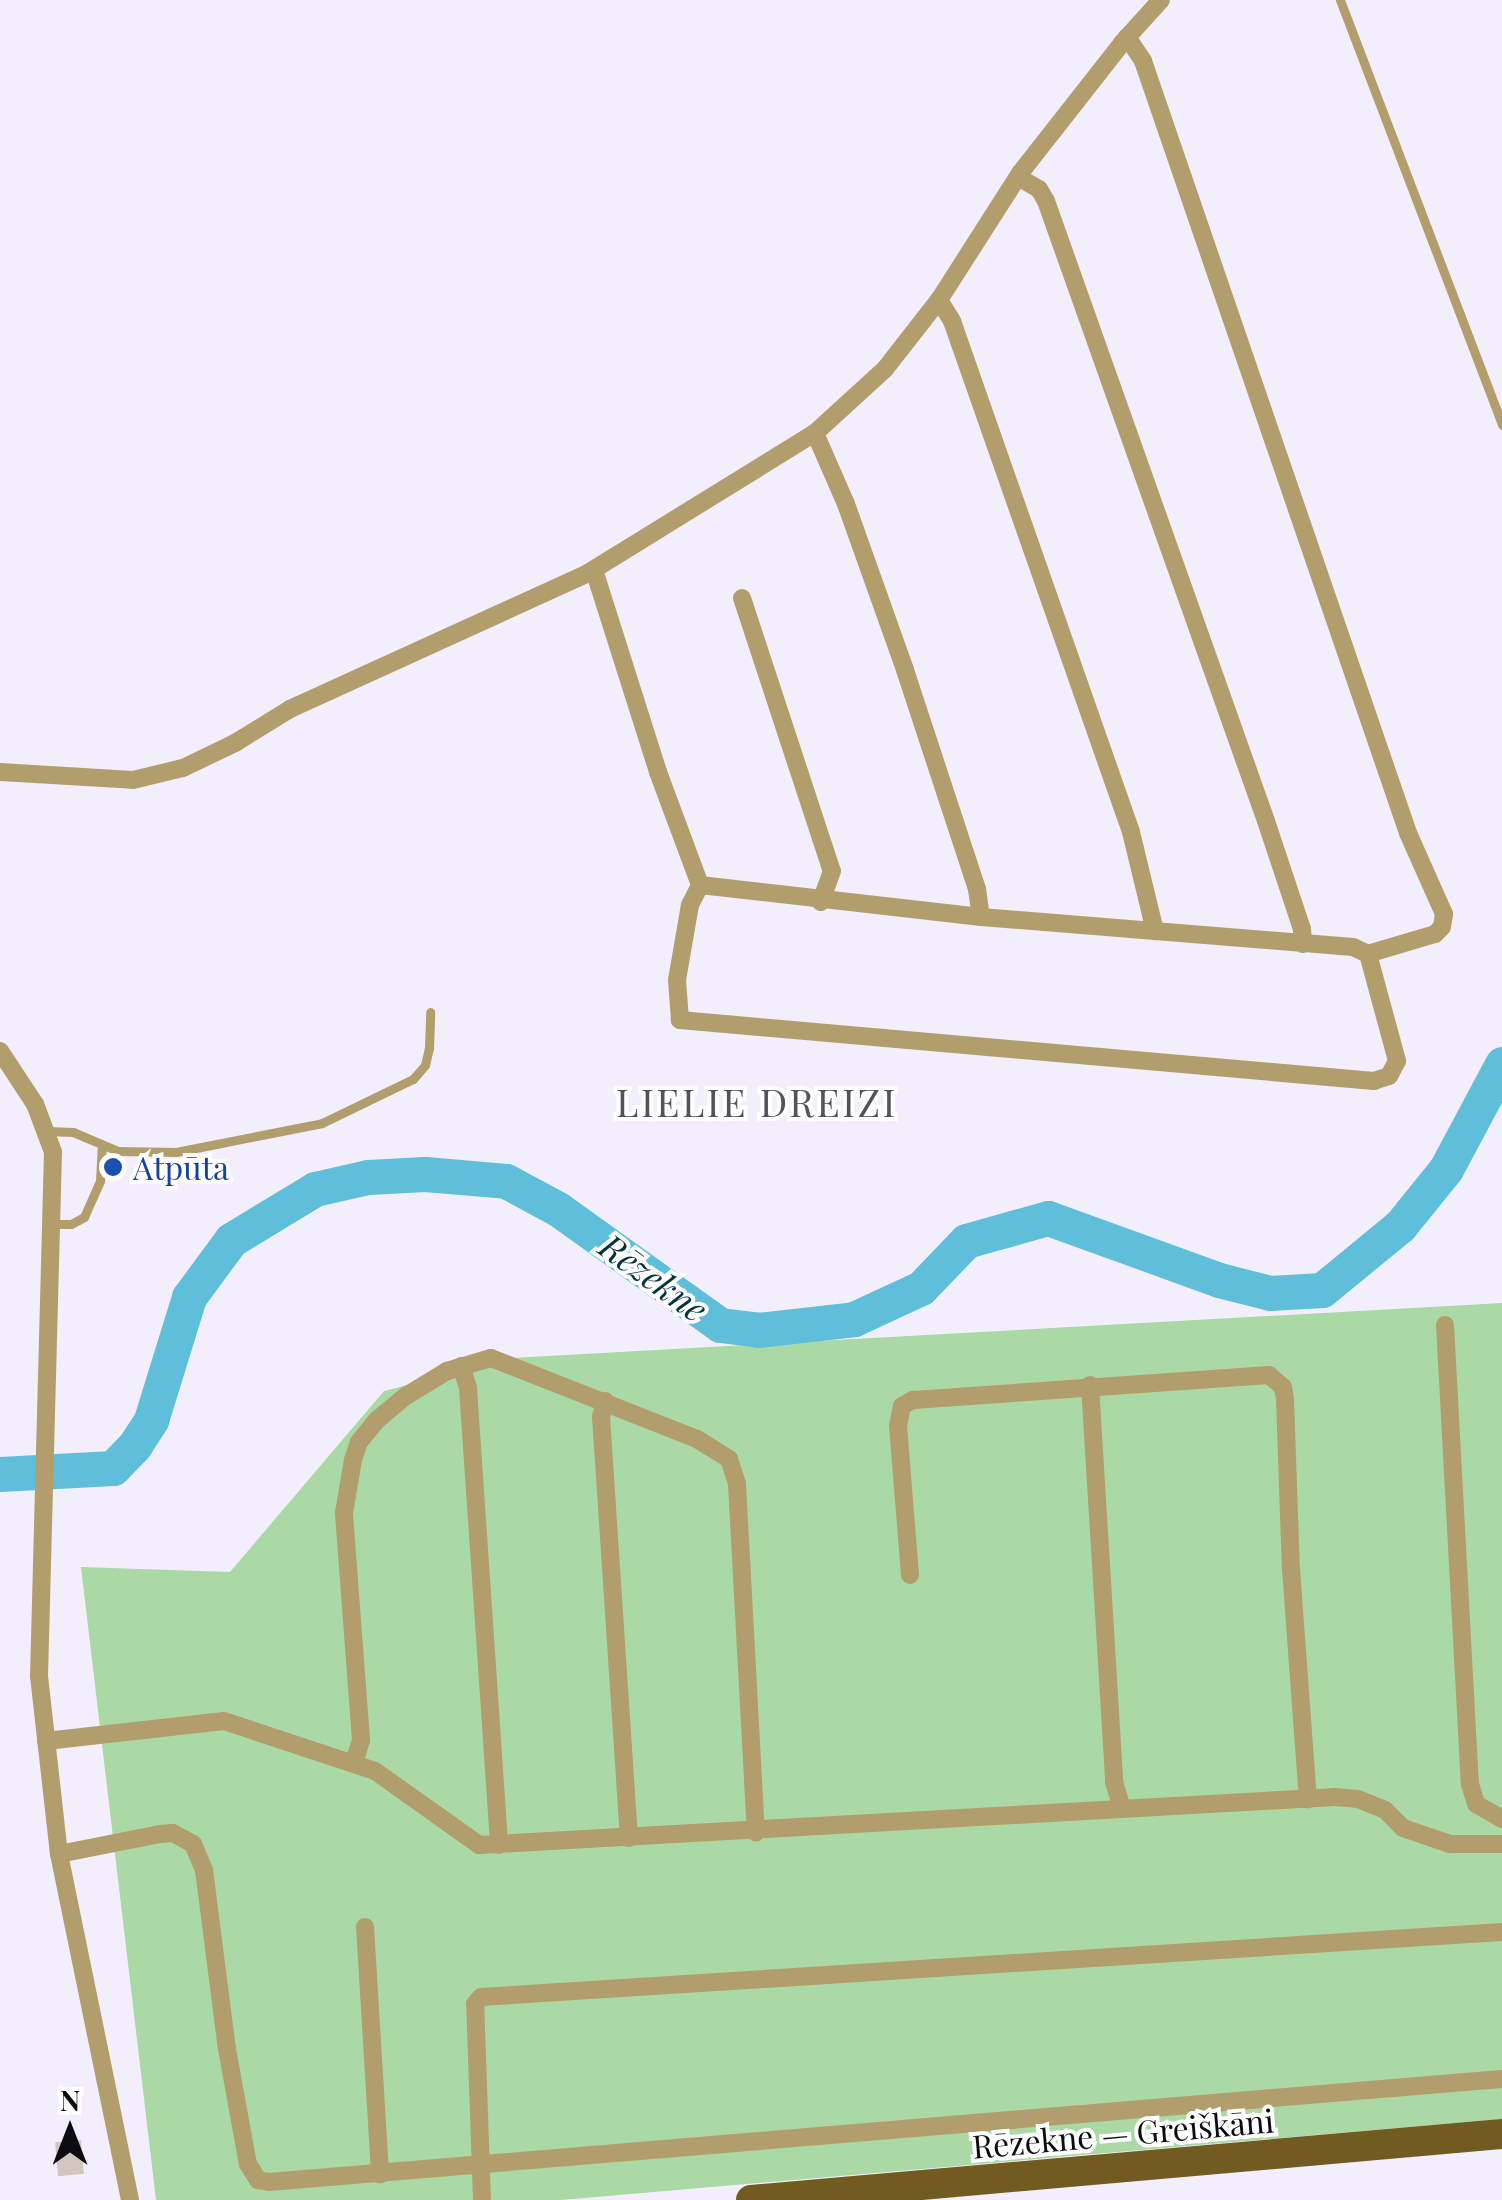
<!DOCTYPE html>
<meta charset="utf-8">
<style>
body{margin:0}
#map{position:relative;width:1502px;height:2200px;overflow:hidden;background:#f2eefc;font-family:"Playfair Display",serif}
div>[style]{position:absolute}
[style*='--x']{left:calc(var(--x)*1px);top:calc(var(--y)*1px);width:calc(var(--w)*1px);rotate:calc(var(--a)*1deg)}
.green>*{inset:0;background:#aad9a5}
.river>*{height:35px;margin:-17.5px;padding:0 17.5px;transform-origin:17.5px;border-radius:17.5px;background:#5fbeda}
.building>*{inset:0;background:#d2c7bd;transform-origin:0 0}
.lane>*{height:9px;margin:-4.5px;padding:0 4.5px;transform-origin:4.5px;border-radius:4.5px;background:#b29e6c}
.street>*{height:18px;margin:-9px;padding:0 9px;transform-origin:9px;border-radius:9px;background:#b29e6c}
.primary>*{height:30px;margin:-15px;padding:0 15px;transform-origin:15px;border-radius:15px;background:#715b21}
.dots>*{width:28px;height:28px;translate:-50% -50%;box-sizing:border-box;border:5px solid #fefefe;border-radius:50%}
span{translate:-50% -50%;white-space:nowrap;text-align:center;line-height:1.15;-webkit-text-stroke:8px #fefefe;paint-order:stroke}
.transit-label{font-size:32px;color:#164399}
.left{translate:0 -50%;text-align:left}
.street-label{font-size:32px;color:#0d0c10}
.water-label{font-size:35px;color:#05343f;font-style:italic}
.quarter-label{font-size:38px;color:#54515c;letter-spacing:2.5px}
.north{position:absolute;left:20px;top:2080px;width:100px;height:100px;-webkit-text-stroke:8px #fefefe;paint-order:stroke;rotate:0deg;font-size:28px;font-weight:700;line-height:40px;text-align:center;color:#0d0c10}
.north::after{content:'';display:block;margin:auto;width:35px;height:45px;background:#0d0c10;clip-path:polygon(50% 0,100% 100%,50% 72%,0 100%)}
</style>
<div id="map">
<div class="green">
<div style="clip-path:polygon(1502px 1303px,1502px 2119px,561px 2200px,156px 2200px,81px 1567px,230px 1572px,384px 1391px,512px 1358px)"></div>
</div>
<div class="river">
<div style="--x:0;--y:1474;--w:113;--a:-3"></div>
<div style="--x:113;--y:1468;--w:32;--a:-46"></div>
<div style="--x:135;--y:1445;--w:30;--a:-57"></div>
<div style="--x:151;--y:1420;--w:129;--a:-72.8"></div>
<div style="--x:189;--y:1297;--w:71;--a:-53.6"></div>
<div style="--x:231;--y:1240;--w:98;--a:-31.3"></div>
<div style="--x:315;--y:1189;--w:54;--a:-12.8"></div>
<div style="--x:368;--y:1177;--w:57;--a:-3"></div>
<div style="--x:425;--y:1174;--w:81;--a:4.9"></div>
<div style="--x:506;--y:1181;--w:59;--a:28.3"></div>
<div style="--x:558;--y:1209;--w:199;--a:35.6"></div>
<div style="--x:720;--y:1325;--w:38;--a:7"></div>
<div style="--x:758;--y:1330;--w:97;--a:-6.5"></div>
<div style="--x:854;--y:1319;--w:74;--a:-24.8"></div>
<div style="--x:921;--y:1288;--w:65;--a:-46.2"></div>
<div style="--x:966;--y:1241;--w:85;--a:-15.7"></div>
<div style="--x:1048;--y:1218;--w:182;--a:19.9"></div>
<div style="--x:1219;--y:1280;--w:53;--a:14.3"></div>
<div style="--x:1270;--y:1293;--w:52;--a:-3.3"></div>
<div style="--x:1322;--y:1290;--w:101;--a:-39.4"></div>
<div style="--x:1400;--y:1226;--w:73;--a:-51.1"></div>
<div style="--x:1446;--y:1169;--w:119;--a:-61.9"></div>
</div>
<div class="building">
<div style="left:81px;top:2140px;width:34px;height:26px;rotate:85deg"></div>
</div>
<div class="lane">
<div style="--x:1340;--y:0;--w:455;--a:69.1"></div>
<div style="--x:47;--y:1131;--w:26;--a:2"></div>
<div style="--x:73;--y:1132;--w:49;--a:22.9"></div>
<div style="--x:118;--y:1151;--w:58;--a:1"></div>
<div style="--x:176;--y:1152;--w:149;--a:-11.2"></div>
<div style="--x:322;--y:1123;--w:101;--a:-25.8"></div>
<div style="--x:413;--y:1079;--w:18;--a:-49"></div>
<div style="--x:425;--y:1065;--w:17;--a:-77"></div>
<div style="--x:429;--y:1048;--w:36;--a:-88"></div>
<div style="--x:53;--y:1224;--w:18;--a:0"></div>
<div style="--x:71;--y:1224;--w:15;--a:-28"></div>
<div style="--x:84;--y:1217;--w:39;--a:-66"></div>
<div style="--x:100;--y:1181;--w:34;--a:-87"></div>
</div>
<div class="street">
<div style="--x:1127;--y:37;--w:29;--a:56"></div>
<div style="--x:1143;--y:61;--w:816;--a:71.05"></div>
<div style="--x:1408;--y:833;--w:89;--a:66"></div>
<div style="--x:1444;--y:914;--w:13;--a:99"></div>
<div style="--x:1442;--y:927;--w:10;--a:135"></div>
<div style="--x:1435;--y:934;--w:70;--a:163.4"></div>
<div style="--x:1018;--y:177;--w:24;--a:30"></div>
<div style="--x:1039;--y:189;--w:14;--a:60"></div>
<div style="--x:1046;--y:201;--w:658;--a:70.46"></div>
<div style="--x:1266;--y:821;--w:114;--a:71.6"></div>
<div style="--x:1302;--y:929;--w:15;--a:86"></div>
<div style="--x:939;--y:300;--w:25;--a:58"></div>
<div style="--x:952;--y:321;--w:541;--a:70.69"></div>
<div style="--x:1131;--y:832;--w:102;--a:76.4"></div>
<div style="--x:815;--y:433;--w:77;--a:66.4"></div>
<div style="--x:846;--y:504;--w:176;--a:70.4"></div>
<div style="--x:905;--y:670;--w:231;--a:71.8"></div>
<div style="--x:977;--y:889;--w:28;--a:82"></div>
<div style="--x:594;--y:570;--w:212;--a:72.4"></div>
<div style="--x:658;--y:772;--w:121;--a:69.6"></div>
<div style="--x:700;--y:885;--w:283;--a:6.5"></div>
<div style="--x:981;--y:917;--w:373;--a:4.6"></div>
<div style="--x:1353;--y:947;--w:17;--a:25"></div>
<div style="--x:1368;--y:954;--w:111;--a:74.8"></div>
<div style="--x:1397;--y:1061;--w:17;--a:118"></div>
<div style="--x:1389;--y:1076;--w:16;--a:162"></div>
<div style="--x:1374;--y:1081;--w:697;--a:-174.98"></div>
<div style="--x:680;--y:1020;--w:40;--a:-94.3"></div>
<div style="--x:677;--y:980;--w:76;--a:-80.2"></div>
<div style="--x:690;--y:905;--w:22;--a:-63"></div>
<div style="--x:742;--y:598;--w:287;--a:71.8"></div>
<div style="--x:832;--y:871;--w:33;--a:110"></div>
<div style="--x:0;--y:772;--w:133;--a:3.4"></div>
<div style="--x:133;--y:780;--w:51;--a:-13.5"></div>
<div style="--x:183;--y:768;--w:58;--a:-25.7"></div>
<div style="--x:235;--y:743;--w:65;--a:-31.7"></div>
<div style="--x:290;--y:709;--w:328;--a:-24.5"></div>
<div style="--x:588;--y:573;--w:267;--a:-31.7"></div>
<div style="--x:815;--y:433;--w:95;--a:-42.4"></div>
<div style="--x:885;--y:369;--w:88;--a:-52"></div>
<div style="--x:939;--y:300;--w:152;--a:-57.4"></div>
<div style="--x:1021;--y:172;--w:164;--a:-51.9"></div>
<div style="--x:1122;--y:43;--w:58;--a:-47.8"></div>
<div style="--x:0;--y:1051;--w:64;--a:56.6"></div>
<div style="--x:35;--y:1104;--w:51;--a:69.4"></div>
<div style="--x:53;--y:1152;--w:524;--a:91.53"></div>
<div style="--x:39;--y:1676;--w:179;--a:83.6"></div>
<div style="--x:59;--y:1854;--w:353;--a:78.4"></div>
<div style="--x:1445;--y:1325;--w:460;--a:86.9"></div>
<div style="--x:1470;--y:1784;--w:21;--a:73"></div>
<div style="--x:1476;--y:1804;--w:30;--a:30"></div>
<div style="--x:461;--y:1366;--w:23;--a:72"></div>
<div style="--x:468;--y:1388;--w:458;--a:86.1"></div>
<div style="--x:1090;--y:1385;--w:398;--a:86.5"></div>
<div style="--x:1114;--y:1782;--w:27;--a:73"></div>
<div style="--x:605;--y:1401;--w:16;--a:104"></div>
<div style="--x:601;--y:1417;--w:422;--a:86.2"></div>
<div style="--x:910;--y:1575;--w:149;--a:-94.6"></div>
<div style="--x:898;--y:1426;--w:20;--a:-79"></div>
<div style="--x:902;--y:1406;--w:13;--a:-29"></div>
<div style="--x:913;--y:1400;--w:357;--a:-4"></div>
<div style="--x:1269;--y:1375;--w:18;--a:41"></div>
<div style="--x:1283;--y:1387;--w:13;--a:81"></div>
<div style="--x:1285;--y:1400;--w:169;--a:88"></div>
<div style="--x:1291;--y:1569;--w:231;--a:85.8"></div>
<div style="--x:46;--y:1741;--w:179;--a:-6.4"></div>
<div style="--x:224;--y:1721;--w:159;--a:18.3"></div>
<div style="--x:375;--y:1771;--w:128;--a:35.4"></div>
<div style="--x:479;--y:1845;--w:857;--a:-3.21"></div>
<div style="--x:1335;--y:1797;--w:23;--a:5"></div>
<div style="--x:1358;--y:1799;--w:29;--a:22"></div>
<div style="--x:1385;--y:1810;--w:25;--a:45"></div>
<div style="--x:1403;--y:1828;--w:50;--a:18.8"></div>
<div style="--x:1450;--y:1844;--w:52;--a:0"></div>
<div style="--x:354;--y:1763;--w:24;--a:-73"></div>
<div style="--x:361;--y:1740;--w:228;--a:-94.3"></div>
<div style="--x:344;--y:1513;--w:54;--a:-80.4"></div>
<div style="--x:353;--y:1460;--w:19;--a:-72"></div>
<div style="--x:359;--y:1442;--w:28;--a:-51"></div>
<div style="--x:377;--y:1420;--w:38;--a:-40"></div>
<div style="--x:406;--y:1396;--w:48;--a:-31.4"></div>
<div style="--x:447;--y:1371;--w:46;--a:-16.5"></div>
<div style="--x:491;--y:1358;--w:221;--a:21.5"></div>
<div style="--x:697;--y:1439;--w:38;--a:32"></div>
<div style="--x:729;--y:1459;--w:26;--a:72"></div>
<div style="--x:737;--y:1484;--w:349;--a:86.9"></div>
<div style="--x:59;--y:1854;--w:103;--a:-11.2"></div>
<div style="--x:160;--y:1834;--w:13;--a:-4"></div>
<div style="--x:173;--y:1833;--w:23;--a:29"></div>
<div style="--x:193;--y:1844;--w:28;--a:67"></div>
<div style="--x:204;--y:1870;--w:180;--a:82.7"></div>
<div style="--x:227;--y:2049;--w:117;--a:79.7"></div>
<div style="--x:248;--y:2164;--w:19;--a:58"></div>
<div style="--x:258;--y:2180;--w:11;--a:10"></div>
<div style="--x:269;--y:2182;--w:1237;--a:-4.78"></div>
<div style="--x:365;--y:1927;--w:248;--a:86.5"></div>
<div style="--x:482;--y:2200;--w:196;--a:-92"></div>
<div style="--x:475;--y:2004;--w:9;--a:-49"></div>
<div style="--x:481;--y:1997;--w:1023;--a:-3.64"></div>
</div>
<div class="primary">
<div style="--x:751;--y:2200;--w:754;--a:-5.02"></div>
</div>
<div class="dots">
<div style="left:113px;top:1167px;background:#1a4fb4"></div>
</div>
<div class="transit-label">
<span class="left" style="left:133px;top:1167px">Atpūta</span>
</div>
<div class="street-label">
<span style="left:1123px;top:2133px;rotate:-5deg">Rēzekne — Greiškāni</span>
</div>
<div class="water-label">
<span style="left:654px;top:1277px;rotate:36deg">Rēzekne</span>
</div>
<div class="quarter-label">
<span style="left:757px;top:1102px">LIELIE DREIZI</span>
</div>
<div class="north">N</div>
</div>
